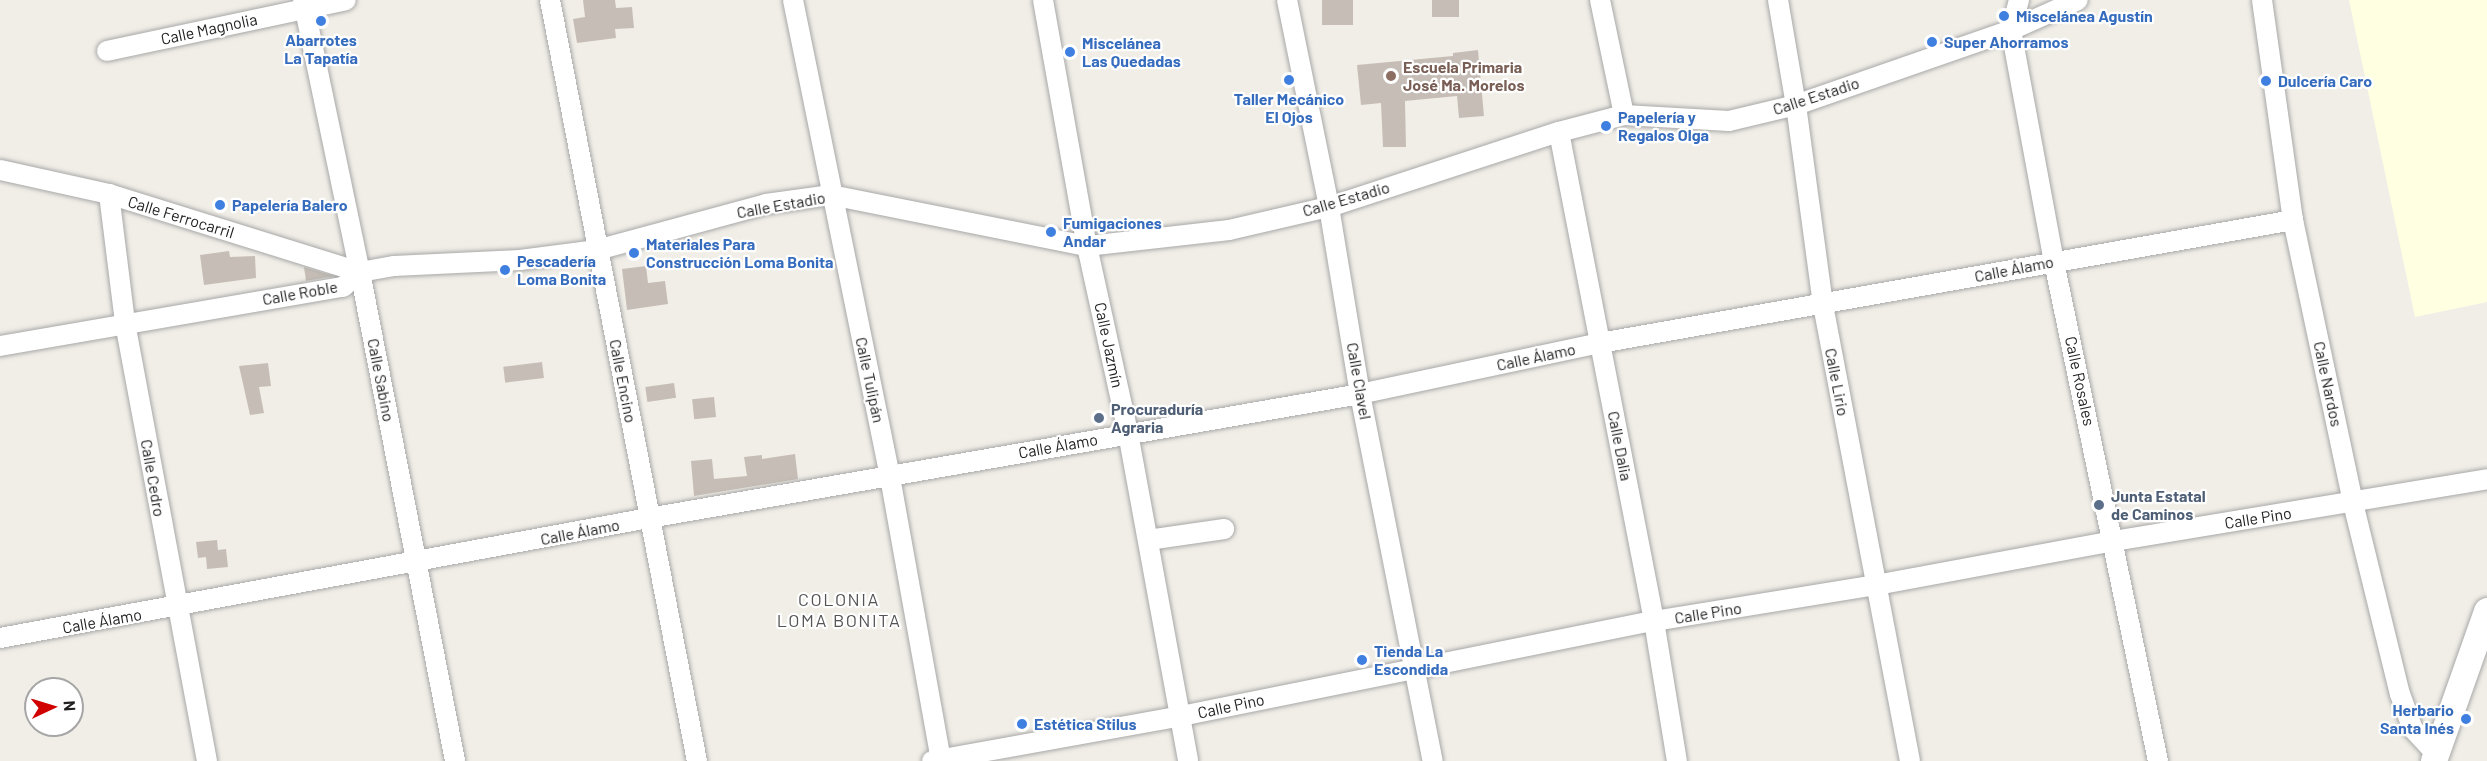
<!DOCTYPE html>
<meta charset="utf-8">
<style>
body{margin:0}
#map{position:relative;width:2487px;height:761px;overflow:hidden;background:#f1eee7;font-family:Barlow,sans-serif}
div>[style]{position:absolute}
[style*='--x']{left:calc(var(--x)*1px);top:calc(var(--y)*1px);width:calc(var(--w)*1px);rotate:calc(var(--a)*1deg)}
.education>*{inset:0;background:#ffffe2}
.building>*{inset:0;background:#c6beb6;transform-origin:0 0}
.roads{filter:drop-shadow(0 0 2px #a8a8a8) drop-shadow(0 0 2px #a8a8a8)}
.minor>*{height:20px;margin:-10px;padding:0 10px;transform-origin:10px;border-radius:10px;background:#fff}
.tertiary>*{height:26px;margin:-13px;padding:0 13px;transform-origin:13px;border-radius:13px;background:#fff}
.dots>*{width:16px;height:16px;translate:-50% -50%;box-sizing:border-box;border:3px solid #fff;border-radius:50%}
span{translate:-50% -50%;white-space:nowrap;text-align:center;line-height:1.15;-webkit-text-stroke:4.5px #fff;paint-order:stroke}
.shop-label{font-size:16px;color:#366cbe;font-weight:700}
.left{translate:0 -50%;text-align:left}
.right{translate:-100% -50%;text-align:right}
.street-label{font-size:16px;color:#212121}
.education-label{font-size:16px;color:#785e54;font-weight:700}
.service-label{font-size:16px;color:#4e5e75;font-weight:700}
.neighbourhood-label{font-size:18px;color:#545454;letter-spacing:1.5px}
.north{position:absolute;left:24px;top:677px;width:60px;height:60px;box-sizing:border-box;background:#fff;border:2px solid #a6a6a6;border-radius:50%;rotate:86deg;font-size:16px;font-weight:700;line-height:24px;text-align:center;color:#212121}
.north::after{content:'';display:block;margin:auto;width:21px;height:27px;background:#d10100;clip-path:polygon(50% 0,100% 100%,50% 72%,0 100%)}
</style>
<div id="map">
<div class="education">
<div style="clip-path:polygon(2349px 0,2487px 0,2487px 302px,2415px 317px)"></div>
</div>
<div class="building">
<div style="clip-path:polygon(583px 0,615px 0,616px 8px,632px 7px,634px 28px,615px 29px,616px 38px,577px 43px,573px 19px,585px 17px)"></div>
<div style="left:1322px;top:0;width:31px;height:25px"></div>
<div style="left:1432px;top:0;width:27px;height:17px"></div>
<div style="clip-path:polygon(1478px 50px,1484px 116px,1459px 118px,1457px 96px,1405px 101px,1406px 147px,1383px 147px,1381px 103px,1361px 105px,1357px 65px,1453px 56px,1453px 53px)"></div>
<div style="clip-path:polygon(229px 251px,230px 257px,255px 256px,256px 278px,204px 285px,200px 255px)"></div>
<div style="clip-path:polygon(646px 266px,648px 283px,665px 281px,668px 304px,627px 310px,622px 269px)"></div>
<div style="clip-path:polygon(304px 267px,334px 276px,306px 281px)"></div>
<div style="left:542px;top:362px;width:16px;height:39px;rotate:83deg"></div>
<div style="clip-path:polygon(268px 363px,271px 386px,259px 387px,264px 413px,250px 415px,239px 366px)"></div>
<div style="left:674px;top:383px;width:15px;height:29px;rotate:82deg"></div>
<div style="left:714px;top:397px;width:20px;height:22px;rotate:84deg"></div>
<div style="clip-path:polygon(795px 454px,798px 479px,694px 496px,691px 461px,712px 459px,714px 479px,747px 476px,744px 457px,762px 455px,762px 459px)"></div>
<div style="clip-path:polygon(217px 540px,218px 550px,226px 549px,228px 567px,207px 569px,206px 557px,198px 558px,196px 542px)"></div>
</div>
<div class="roads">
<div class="minor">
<div style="--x:303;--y:0;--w:278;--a:78.2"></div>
<div style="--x:360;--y:272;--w:498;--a:79"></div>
<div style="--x:550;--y:0;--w:775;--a:79.07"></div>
<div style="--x:793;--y:0;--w:487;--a:78.5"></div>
<div style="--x:890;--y:477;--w:289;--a:79.8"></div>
<div style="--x:1043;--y:0;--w:250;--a:79.9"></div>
<div style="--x:1087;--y:246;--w:191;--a:77.6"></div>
<div style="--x:1128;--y:433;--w:333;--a:79.6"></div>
<div style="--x:1287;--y:0;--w:211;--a:78.5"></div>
<div style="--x:1329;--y:207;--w:190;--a:80.6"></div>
<div style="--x:1360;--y:394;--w:374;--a:78.8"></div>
<div style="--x:1600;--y:0;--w:117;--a:78.2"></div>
<div style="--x:1778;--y:0;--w:107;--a:80.3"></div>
<div style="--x:1796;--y:105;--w:202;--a:82.3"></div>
<div style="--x:1823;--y:305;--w:464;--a:79.2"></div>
<div style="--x:2019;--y:0;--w:31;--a:105"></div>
<div style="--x:2011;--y:30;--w:236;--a:79.5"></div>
<div style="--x:2054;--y:262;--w:510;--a:78.23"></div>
<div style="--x:2262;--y:0;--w:222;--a:82"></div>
<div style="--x:2293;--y:220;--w:289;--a:78"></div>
<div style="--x:2353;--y:503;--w:197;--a:76.2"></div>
<div style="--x:2400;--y:694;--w:37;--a:70"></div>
<div style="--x:2413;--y:729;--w:35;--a:47"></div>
<div style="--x:107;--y:51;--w:244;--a:-12"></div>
<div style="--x:1559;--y:132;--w:498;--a:79"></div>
<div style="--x:1654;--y:621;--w:142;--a:80.7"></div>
<div style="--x:0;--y:170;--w:112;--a:12.4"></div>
<div style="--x:109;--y:194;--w:263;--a:17.3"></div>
<div style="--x:109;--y:194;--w:130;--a:82.9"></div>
<div style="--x:125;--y:323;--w:446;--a:79.4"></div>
<div style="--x:0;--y:346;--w:348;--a:-9.8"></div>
<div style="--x:343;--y:287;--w:23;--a:-41"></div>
<div style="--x:360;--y:272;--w:35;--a:-10"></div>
<div style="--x:394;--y:266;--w:126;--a:-2.7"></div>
<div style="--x:520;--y:260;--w:78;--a:-7.4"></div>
<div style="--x:597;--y:250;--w:175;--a:-15.2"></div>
<div style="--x:766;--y:204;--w:66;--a:-7.9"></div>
<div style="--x:831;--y:195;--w:261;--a:11.3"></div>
<div style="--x:1087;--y:246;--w:143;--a:-6.4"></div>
<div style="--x:1229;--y:230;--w:103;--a:-13"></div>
<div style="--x:1329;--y:207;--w:242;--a:-18.1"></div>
<div style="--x:1559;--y:132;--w:67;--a:-14.7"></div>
<div style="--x:1624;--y:115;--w:105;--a:3.3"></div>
<div style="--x:1729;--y:121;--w:69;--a:-13.4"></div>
<div style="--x:1796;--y:105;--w:228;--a:-19.2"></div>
<div style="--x:2011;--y:30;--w:73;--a:-24.1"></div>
<div style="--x:1148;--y:540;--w:77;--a:-8.2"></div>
<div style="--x:0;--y:638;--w:660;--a:-10.48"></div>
<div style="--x:649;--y:518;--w:722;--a:-9.89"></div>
<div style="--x:1360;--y:394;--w:245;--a:-12"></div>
<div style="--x:1600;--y:343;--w:704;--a:-10.06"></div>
<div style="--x:932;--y:761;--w:253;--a:-10.2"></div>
<div style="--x:1181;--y:716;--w:482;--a:-11.4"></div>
<div style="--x:1654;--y:621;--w:225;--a:-9.2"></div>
<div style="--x:1876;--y:585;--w:242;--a:-10.5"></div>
<div style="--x:2114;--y:541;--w:378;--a:-9.4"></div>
</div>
<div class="tertiary">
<div style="--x:2434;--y:761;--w:159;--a:-70.5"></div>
</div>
</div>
<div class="dots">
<div style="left:2004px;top:16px;background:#3f7fe0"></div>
<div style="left:321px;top:21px;background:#3f7fe0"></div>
<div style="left:1932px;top:42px;background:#3f7fe0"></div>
<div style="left:1070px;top:52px;background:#3f7fe0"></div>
<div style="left:1391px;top:76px;background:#8d6e63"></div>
<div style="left:1289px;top:80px;background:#3f7fe0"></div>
<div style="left:2266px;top:81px;background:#3f7fe0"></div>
<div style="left:1606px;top:126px;background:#3f7fe0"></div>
<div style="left:220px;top:205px;background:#3f7fe0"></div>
<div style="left:1051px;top:232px;background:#3f7fe0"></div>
<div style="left:634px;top:253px;background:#3f7fe0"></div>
<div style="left:505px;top:270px;background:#3f7fe0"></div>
<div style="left:1099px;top:418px;background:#5c6f8a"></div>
<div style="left:2099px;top:505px;background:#5c6f8a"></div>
<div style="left:1362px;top:660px;background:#3f7fe0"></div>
<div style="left:2466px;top:719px;background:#3f7fe0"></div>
<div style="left:1022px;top:724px;background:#3f7fe0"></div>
</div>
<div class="shop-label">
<span class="left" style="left:2016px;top:16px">Miscelánea Agustín</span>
<span style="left:321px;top:49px">Abarrotes<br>La Tapatía</span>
<span class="left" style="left:1944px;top:42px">Super Ahorramos</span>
<span class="left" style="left:1082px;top:52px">Miscelánea<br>Las Quedadas</span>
<span class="left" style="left:2278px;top:81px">Dulcería Caro</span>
<span style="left:1289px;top:108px">Taller Mecánico<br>El Ojos</span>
<span class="left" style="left:1618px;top:126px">Papelería y<br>Regalos Olga</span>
<span class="left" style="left:232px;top:205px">Papelería Balero</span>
<span class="left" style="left:1063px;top:232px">Fumigaciones<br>Andar</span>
<span class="left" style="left:646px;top:253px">Materiales Para<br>Construcción Loma Bonita</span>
<span class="left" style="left:517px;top:270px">Pescadería<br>Loma Bonita</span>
<span class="left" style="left:1374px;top:660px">Tienda La<br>Escondida</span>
<span class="right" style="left:2454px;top:719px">Herbario<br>Santa Inés</span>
<span class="left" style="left:1034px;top:724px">Estética Stilus</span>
</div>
<div class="street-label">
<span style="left:209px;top:29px;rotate:-12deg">Calle Magnolia</span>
<span style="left:1816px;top:96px;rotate:-18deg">Calle Estadio</span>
<span style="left:1346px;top:199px;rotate:-16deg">Calle Estadio</span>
<span style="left:781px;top:205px;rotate:-10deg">Calle Estadio</span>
<span style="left:181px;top:217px;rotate:17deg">Calle Ferrocarril</span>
<span style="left:2014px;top:269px;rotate:-11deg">Calle Álamo</span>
<span style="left:300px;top:293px;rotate:-10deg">Calle Roble</span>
<span style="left:1109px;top:345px;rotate:78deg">Calle Jazmín</span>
<span style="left:1536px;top:357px;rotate:-12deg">Calle Álamo</span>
<span style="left:381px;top:380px;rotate:79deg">Calle Sabino</span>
<span style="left:870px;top:380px;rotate:78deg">Calle Tulipán</span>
<span style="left:623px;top:381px;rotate:79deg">Calle Encino</span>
<span style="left:1359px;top:381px;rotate:80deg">Calle Clavel</span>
<span style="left:2080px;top:381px;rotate:78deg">Calle Rosales</span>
<span style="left:1837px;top:382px;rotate:79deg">Calle Lirio</span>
<span style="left:2328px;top:384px;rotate:78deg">Calle Nardos</span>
<span style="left:1058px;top:446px;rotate:-10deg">Calle Álamo</span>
<span style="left:1620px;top:446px;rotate:79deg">Calle Dalia</span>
<span style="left:153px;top:478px;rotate:80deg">Calle Cedro</span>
<span style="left:2258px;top:518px;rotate:-9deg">Calle Pino</span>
<span style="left:580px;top:532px;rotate:-11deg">Calle Álamo</span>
<span style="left:1708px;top:613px;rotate:-9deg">Calle Pino</span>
<span style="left:102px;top:621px;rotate:-10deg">Calle Álamo</span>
<span style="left:1231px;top:706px;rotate:-12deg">Calle Pino</span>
</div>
<div class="education-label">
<span class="left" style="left:1403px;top:76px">Escuela Primaria<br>José Ma. Morelos</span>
</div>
<div class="service-label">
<span class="left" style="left:1111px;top:418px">Procuraduría<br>Agraria</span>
<span class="left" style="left:2111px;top:505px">Junta Estatal<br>de Caminos</span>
</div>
<div class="neighbourhood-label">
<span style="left:839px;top:610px">COLONIA<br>LOMA BONITA</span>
</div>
<div class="north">N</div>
</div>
